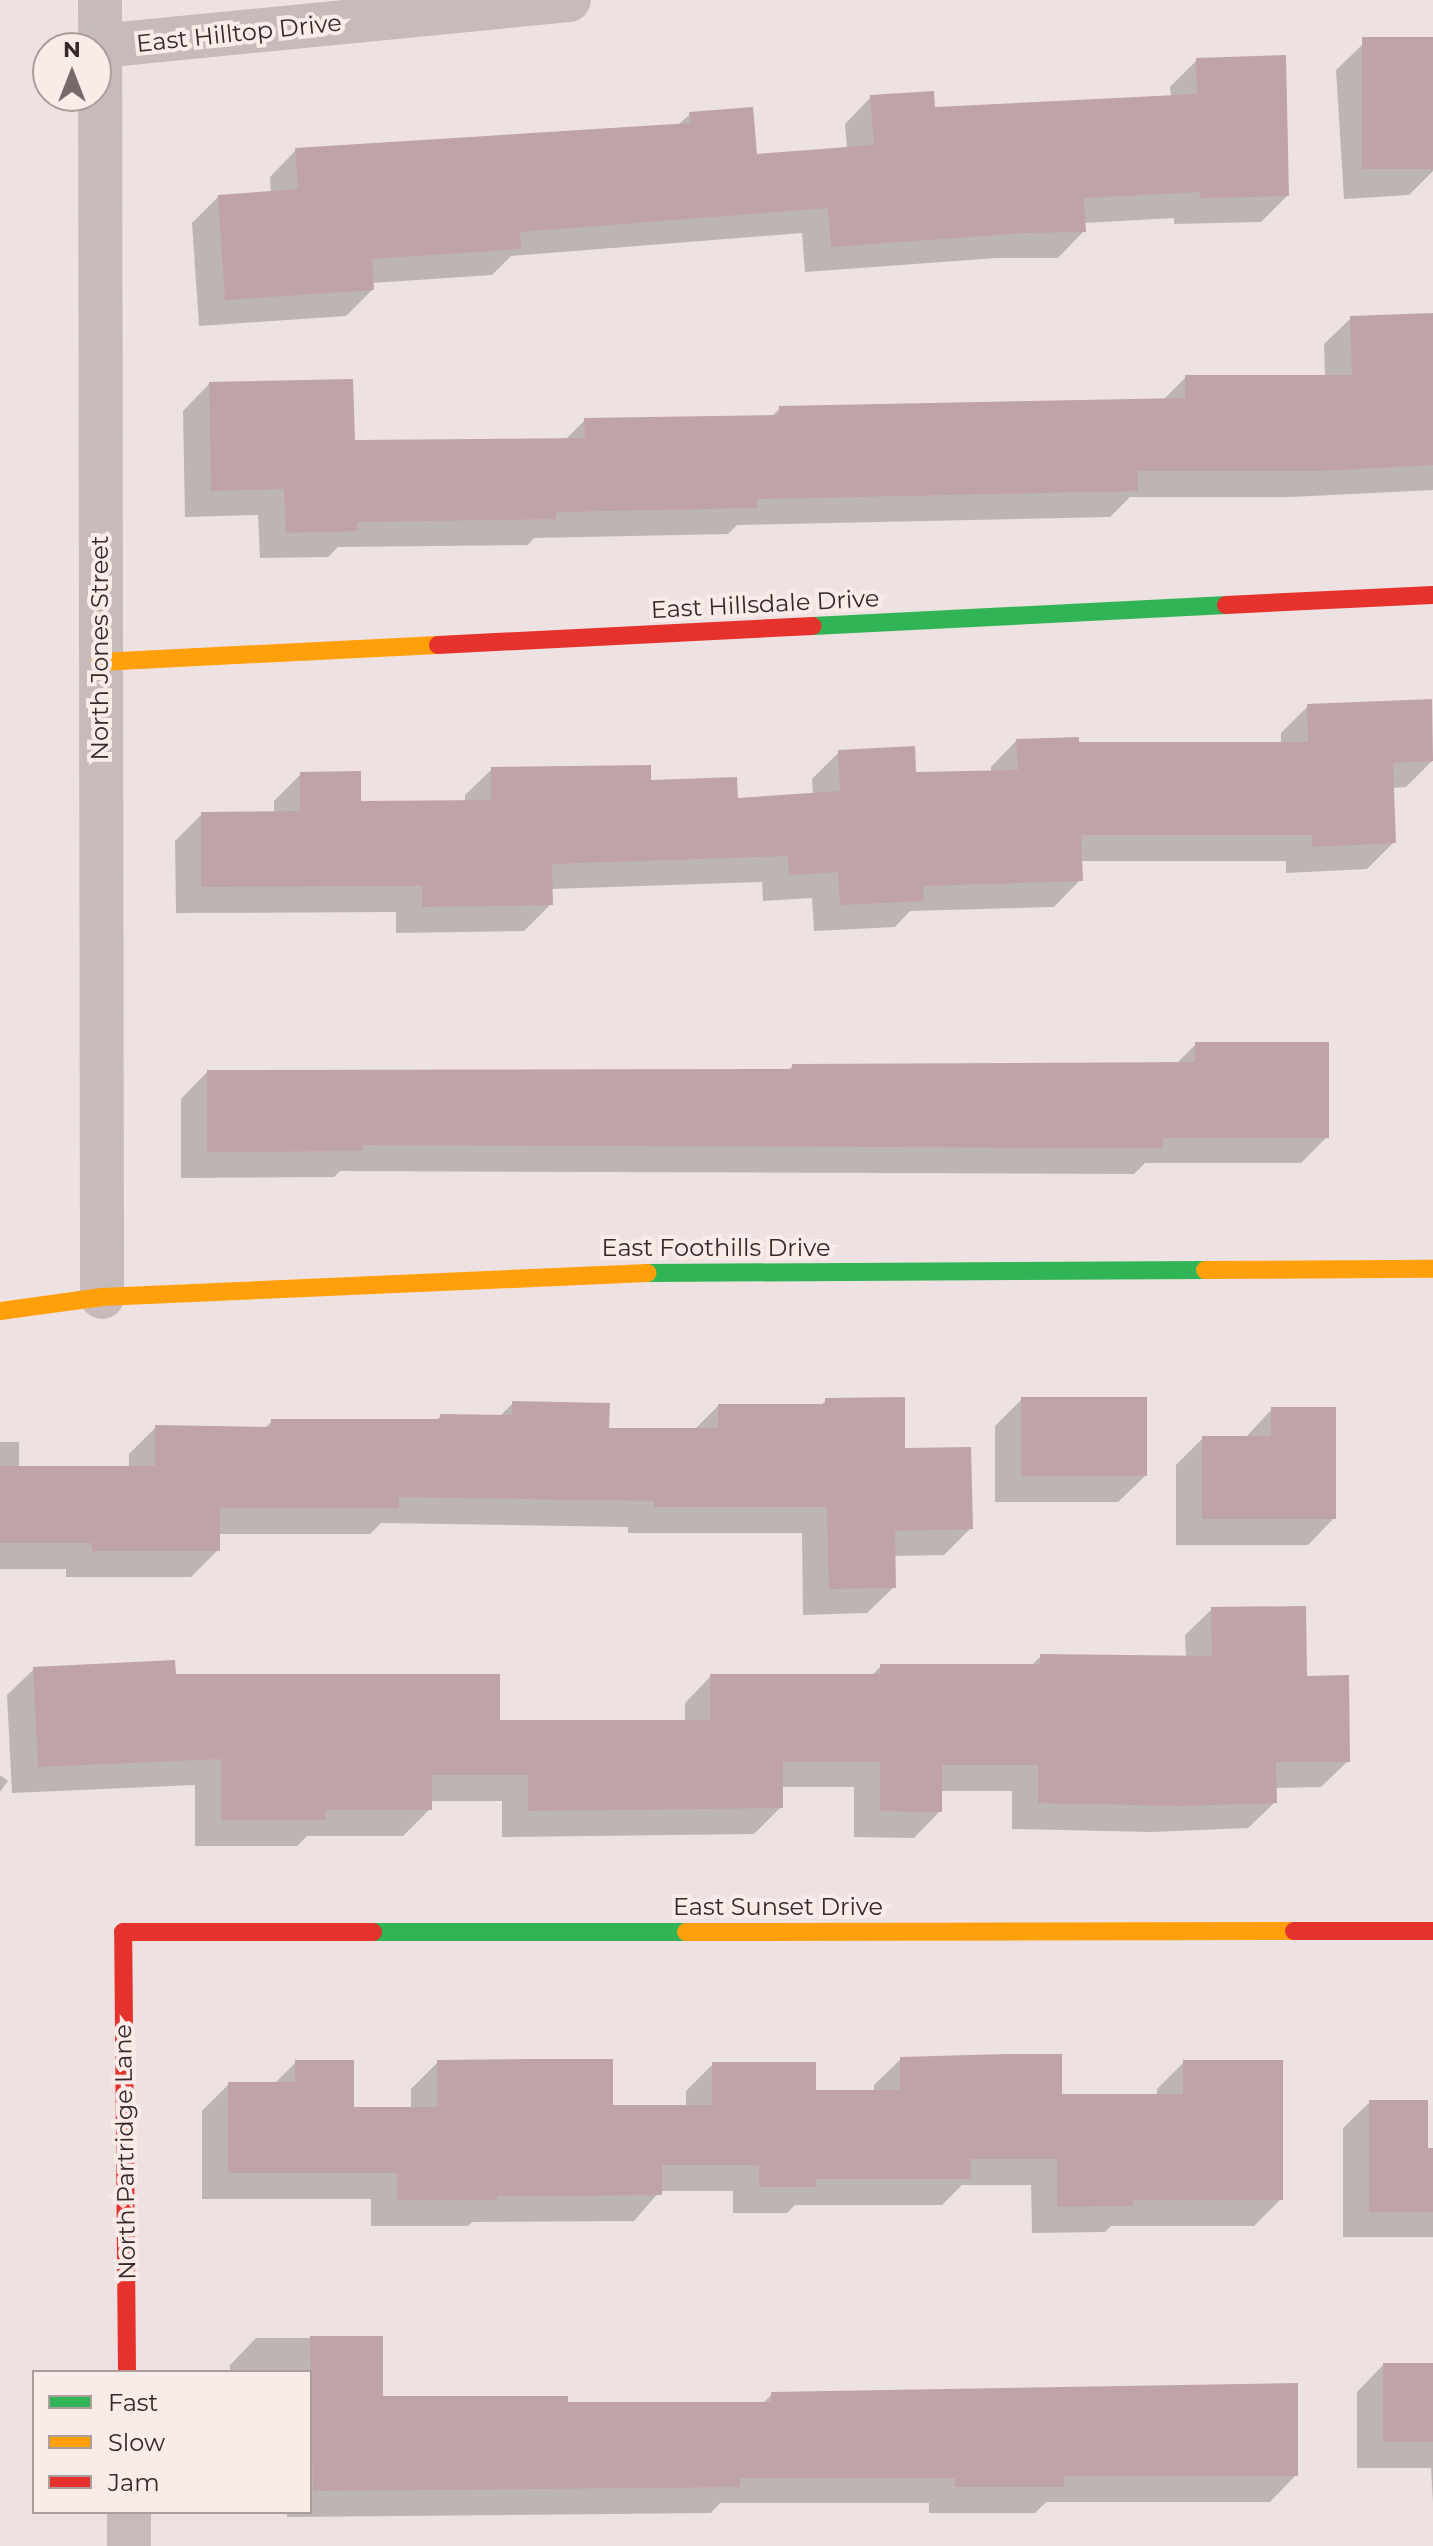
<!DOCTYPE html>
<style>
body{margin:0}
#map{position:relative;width:1433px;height:2546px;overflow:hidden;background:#ede2e1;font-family:Montserrat,sans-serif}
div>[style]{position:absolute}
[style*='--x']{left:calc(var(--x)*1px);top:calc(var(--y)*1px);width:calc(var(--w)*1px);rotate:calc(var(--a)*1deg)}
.shadow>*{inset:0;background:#0003}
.building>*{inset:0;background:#c0a3a6;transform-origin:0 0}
.street>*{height:44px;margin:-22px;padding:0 22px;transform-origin:22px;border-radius:22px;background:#c6bbba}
.fast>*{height:18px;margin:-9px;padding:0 9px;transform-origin:9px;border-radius:9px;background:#30b455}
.slow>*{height:18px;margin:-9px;padding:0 9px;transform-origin:9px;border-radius:9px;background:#ff9f0a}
.jam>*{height:18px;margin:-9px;padding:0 9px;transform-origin:9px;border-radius:9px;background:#e5322d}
span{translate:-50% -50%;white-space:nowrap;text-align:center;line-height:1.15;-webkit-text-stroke:8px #f9ebe8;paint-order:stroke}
.street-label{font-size:24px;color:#372829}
.legend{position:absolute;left:32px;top:2370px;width:280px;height:144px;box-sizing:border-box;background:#f9ebe8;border:2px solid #ab9d9c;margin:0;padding:10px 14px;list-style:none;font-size:24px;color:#372829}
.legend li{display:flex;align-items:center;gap:16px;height:40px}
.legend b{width:40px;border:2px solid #ab9d9c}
.north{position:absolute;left:32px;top:32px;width:80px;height:80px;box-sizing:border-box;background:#f9ebe8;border:2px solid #ab9d9c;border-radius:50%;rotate:0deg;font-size:22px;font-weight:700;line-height:32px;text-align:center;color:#372829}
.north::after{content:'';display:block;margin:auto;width:28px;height:36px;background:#776969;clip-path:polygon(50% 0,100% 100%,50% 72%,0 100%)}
</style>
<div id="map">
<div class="shadow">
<div style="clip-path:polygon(1433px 39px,1433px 171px,1409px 195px,1344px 199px,1336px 70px,1363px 44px)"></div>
<div style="clip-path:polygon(1197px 60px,1287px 196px,1261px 222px,1174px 224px,1174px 218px,1084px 223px,1084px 231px,1058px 258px,997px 258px,805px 272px,802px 233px,511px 256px,492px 275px,372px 283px,372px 290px,346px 316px,199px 326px,192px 223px,218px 197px,271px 193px,270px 177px,296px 150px,678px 125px,690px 114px,755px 156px,847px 149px,845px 124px,871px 97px,933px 109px,1171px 97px,1170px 87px)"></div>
<div style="clip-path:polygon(1433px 315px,1433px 490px,1291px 497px,1130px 497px,1110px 517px,737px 525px,728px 534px,534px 538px,528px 545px,338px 547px,328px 557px,260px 558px,258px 515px,185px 517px,183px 411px,209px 384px,353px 442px,565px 440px,585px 420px,771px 417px,780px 408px,1162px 401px,1186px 377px,1325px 377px,1324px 344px,1351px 318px)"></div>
<div style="clip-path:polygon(1308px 706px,1433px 760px,1406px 787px,1392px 788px,1394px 842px,1367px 869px,1286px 873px,1286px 861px,1080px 861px,1080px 880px,1054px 907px,910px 911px,895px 927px,814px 931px,812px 898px,763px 901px,762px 882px,551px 889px,551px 904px,524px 931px,396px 933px,396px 912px,176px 913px,175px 841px,202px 814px,274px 814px,274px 801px,301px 774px,359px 803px,465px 802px,465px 795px,492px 769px,649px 782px,736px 800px,813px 795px,812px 779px,839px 752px,914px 774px,991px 772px,991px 767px,1017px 740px,1077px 744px,1281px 744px,1281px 733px)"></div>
<div style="clip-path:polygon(1196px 1044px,1327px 1137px,1301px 1163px,1145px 1163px,1134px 1174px,340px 1171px,334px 1177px,181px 1178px,181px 1099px,207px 1072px,787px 1071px,793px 1066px,1176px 1064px)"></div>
<div style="clip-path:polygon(1022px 1399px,1145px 1476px,1118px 1502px,995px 1502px,995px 1426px)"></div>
<div style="clip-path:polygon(826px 1400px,903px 1450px,971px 1528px,944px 1555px,893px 1556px,894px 1587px,867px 1613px,803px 1615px,802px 1533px,628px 1533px,628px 1527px,381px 1523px,370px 1534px,218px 1534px,218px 1550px,191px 1577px,66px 1577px,66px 1569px,0 1569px,0 1442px,19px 1442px,19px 1468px,129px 1468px,129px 1454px,156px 1427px,264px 1429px,272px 1421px,435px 1421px,441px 1416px,499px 1417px,513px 1403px,607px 1430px,694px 1430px,718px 1406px,820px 1406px)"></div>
<div style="clip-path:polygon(1272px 1409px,1334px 1518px,1308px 1545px,1176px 1545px,1176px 1465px,1203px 1438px,1245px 1438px)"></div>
<div style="clip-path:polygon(1212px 1609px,1305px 1678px,1348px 1761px,1321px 1787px,1274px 1788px,1275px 1802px,1248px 1828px,1152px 1832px,1012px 1829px,1012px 1791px,940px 1791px,940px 1811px,914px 1838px,854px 1837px,854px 1787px,781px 1787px,781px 1807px,754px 1834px,502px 1837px,502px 1801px,430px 1801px,430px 1809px,403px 1836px,307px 1836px,297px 1846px,195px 1846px,195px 1785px,12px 1793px,7px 1695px,34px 1669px,174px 1676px,498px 1722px,685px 1722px,685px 1703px,711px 1676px,871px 1676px,881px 1666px,1031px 1666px,1041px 1656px,1186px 1658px,1185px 1635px)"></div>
<div style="clip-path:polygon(0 1775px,8px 1781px,0 1792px)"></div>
<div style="clip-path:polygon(901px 2059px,1060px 2096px,1157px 2096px,1157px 2089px,1184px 2062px,1281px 2199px,1254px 2226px,1111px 2226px,1105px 2232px,1032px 2233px,1031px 2185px,962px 2185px,942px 2205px,795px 2205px,787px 2213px,733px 2213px,733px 2191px,660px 2191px,634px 2221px,472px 2222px,468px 2226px,371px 2226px,371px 2199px,202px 2199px,202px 2111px,229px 2084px,274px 2084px,296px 2062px,352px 2109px,411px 2109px,411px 2089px,438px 2062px,611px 2107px,686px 2107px,686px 2091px,713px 2064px,814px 2092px,874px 2092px,874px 2085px)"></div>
<div style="clip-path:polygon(1370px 2102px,1426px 2150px,1433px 2150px,1433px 2237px,1343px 2237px,1343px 2128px)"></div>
<div style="clip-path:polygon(256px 2338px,381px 2338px,381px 2398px,566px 2404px,762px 2404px,772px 2394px,1296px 2475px,1270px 2502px,1046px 2502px,1035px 2513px,929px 2513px,929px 2503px,720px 2503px,711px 2513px,287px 2517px,287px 2512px,310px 2512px,310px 2372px,230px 2372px,230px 2365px)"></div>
<div style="clip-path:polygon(1383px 2365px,1433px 2365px,1433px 2503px,1431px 2468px,1357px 2468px,1357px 2392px)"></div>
</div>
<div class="building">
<div style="left:1433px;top:37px;width:132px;height:71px;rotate:90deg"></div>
<div style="clip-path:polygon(1286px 55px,1289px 196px,1200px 198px,1200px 192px,1084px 198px,1086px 232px,1025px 233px,831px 247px,828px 208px,520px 232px,521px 249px,372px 259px,374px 290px,225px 300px,218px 195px,298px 189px,295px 148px,691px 123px,689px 112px,753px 107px,757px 154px,874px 145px,870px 95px,934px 91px,935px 107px,1197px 94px,1196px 58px)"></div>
<div style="clip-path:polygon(1433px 313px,1433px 465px,1319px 471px,1138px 471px,1138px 491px,757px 499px,757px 508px,556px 512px,556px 519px,357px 522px,357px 531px,286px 533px,284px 489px,211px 491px,209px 382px,353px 379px,355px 440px,585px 438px,584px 418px,779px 415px,779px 406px,1185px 398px,1185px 375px,1352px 375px,1350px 316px)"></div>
<div style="clip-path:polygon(1432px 699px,1433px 761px,1393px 763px,1396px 843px,1312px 847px,1312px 835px,1081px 835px,1083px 881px,923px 886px,924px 901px,840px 905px,838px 872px,789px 875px,788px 856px,552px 864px,553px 905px,422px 907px,422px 886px,201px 887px,201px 812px,300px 811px,300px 772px,361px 771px,361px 801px,491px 800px,491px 767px,651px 765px,651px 780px,737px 777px,738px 798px,840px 791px,838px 750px,915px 746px,916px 772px,1018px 770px,1016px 739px,1079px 737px,1079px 742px,1308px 742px,1307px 704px)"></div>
<div style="clip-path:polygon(1195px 1042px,1329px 1042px,1329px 1138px,1163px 1138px,1163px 1148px,363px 1145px,363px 1151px,207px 1152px,207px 1070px,792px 1069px,792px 1064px,1195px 1062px)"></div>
<div style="clip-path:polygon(905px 1397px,905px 1448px,971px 1447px,973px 1529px,895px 1531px,896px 1588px,829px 1589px,827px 1507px,654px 1507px,654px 1501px,399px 1497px,399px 1508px,220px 1508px,220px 1551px,92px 1551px,92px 1543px,0 1543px,0 1466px,155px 1466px,155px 1425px,271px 1427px,271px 1419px,440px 1419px,440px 1414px,512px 1415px,512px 1401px,610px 1403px,609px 1428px,718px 1428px,718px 1404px,825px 1404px,825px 1398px)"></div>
<div style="left:1021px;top:1397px;width:126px;height:79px"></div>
<div style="clip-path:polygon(1271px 1407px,1336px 1407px,1336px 1519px,1202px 1519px,1202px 1436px,1271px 1436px)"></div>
<div style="clip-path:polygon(1306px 1606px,1307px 1676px,1349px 1675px,1350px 1762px,1276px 1762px,1277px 1803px,1180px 1806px,1038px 1803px,1038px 1765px,942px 1765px,942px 1812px,880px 1811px,880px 1762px,783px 1762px,783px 1808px,528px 1811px,528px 1775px,432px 1775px,432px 1810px,326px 1810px,326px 1820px,221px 1820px,221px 1759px,38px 1767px,33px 1667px,175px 1660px,176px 1674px,500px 1674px,500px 1720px,710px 1720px,710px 1674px,880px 1674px,880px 1664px,1040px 1664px,1040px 1654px,1212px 1656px,1211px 1607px)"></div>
<div style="clip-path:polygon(1007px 2054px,1062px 2054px,1062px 2094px,1183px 2094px,1183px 2060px,1283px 2060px,1283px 2200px,1133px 2200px,1133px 2206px,1057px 2207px,1057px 2159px,971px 2159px,971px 2179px,816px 2179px,816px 2187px,759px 2187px,759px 2165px,662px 2165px,662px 2195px,497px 2196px,497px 2200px,397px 2200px,397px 2173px,228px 2173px,228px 2082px,295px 2082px,295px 2060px,354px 2060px,354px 2107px,437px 2107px,437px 2060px,528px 2059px,613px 2059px,613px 2105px,712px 2105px,712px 2062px,816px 2062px,816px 2090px,900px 2090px,900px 2057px)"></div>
<div style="clip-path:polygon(1369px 2100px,1428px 2100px,1428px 2148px,1433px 2148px,1433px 2212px,1369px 2212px)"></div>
<div style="clip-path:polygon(310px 2336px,383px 2336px,383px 2396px,568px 2396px,568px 2402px,771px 2402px,771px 2392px,1298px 2383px,1298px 2476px,1064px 2476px,1064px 2487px,955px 2487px,955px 2478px,740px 2478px,740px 2487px,313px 2491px)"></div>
<div style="left:1383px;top:2363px;width:50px;height:79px"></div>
</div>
<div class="street">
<div style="--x:100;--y:0;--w:1297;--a:89.91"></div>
<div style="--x:100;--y:46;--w:471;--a:-5.6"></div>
<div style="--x:129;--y:2512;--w:34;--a:90"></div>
</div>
<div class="fast">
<div style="--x:813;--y:626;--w:414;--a:-2.9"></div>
<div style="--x:647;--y:1273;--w:558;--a:-0.31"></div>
<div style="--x:373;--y:1932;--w:313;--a:0"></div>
</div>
<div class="slow">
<div style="--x:100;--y:662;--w:338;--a:-2.9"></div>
<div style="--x:1205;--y:1270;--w:228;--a:-0.3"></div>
<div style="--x:0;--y:1311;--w:103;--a:-7.8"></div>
<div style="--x:102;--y:1297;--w:546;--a:-2.52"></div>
<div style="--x:686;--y:1932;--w:608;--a:-0.09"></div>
</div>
<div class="jam">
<div style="--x:1226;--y:605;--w:207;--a:-2.8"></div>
<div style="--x:438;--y:645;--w:375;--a:-2.9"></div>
<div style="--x:1294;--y:1931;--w:139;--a:0"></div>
<div style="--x:127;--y:2372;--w:440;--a:-90.5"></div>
<div style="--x:123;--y:1932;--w:250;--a:0"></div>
</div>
<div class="street-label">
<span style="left:239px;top:33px;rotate:-6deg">East Hilltop Drive</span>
<span style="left:765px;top:604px;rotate:-3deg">East Hillsdale Drive</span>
<span style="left:100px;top:648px;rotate:-90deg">North Jones Street</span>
<span style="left:716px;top:1248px">East Foothills Drive</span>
<span style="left:778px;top:1907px">East Sunset Drive</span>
<span style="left:125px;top:2152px;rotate:-91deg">North Partridge Lane</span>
</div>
<ul class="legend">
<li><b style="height:10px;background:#30b455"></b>Fast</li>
<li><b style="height:10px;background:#ff9f0a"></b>Slow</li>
<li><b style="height:10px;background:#e5322d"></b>Jam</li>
</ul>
<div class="north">N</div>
</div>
